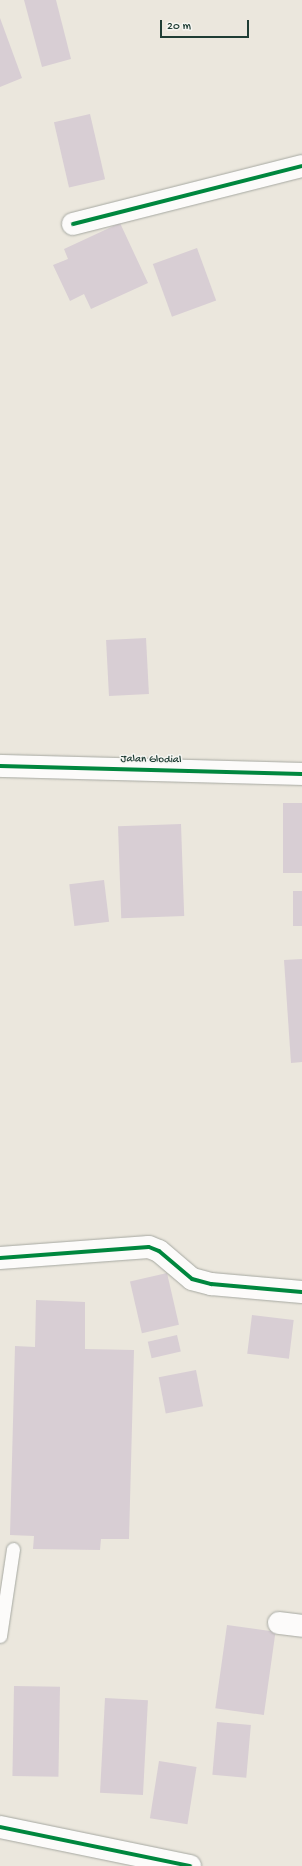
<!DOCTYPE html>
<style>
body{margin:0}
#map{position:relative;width:302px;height:1866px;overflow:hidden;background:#ebe7dd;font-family:"Gochi Hand",sans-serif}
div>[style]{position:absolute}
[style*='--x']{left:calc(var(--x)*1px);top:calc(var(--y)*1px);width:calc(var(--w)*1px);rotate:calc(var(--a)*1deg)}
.building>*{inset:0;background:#d8ced4;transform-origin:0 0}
.roads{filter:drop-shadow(0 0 1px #a6a8a1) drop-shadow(0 0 1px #a6a8a1)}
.lane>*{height:13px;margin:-6.5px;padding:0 6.5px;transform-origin:6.5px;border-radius:6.5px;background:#fcfbfa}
.street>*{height:22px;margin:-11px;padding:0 11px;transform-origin:11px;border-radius:11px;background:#fcfbfa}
.cycleway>*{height:4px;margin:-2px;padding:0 2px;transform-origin:2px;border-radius:2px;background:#00873e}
span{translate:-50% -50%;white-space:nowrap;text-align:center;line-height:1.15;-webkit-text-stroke:3px #f6f6f2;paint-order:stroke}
.street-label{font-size:11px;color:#1f3d34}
.scale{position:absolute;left:160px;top:20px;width:89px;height:18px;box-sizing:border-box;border:2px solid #1f3d34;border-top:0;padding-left:5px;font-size:12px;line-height:14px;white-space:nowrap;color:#1f3d34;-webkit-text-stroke:3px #f6f6f2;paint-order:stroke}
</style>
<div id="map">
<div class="building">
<div style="clip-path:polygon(24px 0,56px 0,71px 59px,42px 67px)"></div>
<div style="clip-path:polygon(0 18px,22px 78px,0 87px)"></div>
<div style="left:90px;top:114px;width:67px;height:37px;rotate:77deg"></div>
<div style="clip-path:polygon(120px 223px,148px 283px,91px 309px,84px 294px,70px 301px,53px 265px,68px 259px,64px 249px)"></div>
<div style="left:197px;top:248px;width:56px;height:47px;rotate:70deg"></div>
<div style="left:146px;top:638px;width:56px;height:40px;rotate:87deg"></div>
<div style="left:283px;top:803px;width:19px;height:70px"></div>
<div style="left:181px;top:824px;width:92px;height:63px;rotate:88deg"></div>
<div style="left:104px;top:880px;width:42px;height:35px;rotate:83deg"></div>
<div style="left:293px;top:891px;width:9px;height:35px"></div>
<div style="clip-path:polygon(302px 959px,302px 1062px,291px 1063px,284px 960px)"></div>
<div style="left:167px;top:1273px;width:53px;height:38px;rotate:77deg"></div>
<div style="clip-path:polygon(36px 1300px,85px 1302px,85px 1349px,134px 1350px,129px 1539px,101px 1539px,100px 1550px,33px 1549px,34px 1536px,10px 1535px,15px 1346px,35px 1347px)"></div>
<div style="left:252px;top:1315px;width:42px;height:39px;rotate:7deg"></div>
<div style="left:177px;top:1335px;width:17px;height:30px;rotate:77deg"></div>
<div style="left:196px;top:1370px;width:37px;height:38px;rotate:79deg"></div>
<div style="left:227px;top:1625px;width:49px;height:84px;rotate:8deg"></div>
<div style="left:14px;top:1686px;width:46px;height:90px;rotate:1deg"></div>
<div style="left:105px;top:1698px;width:43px;height:95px;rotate:3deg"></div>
<div style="left:217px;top:1722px;width:34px;height:53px;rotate:5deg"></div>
<div style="left:159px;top:1761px;width:38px;height:58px;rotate:9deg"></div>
</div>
<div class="roads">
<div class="lane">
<div style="--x:0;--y:1636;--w:88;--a:-81.5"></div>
</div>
<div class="street">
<div style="--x:73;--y:224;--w:236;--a:-14.2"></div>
<div style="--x:0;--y:766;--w:302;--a:1.5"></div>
<div style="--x:0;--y:1258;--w:149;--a:-4.2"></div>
<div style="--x:149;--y:1247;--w:11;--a:22"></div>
<div style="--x:159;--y:1251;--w:43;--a:40.3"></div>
<div style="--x:192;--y:1279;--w:20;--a:15"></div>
<div style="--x:211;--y:1284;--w:91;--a:5"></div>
<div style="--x:279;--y:1623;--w:23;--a:7"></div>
<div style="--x:0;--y:1827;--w:194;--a:11.6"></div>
</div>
</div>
<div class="cycleway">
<div style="--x:73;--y:224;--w:236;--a:-14.2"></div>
<div style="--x:0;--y:766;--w:302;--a:1.5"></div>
<div style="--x:0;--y:1258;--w:149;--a:-4.2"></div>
<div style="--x:149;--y:1247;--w:11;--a:22"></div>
<div style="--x:159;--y:1251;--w:43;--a:40.3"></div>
<div style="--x:192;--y:1279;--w:20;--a:15"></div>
<div style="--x:211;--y:1284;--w:91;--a:5"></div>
<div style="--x:0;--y:1827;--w:194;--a:11.6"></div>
</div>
<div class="street-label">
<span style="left:151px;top:760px;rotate:1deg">Jalan Glodial</span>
</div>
<div class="scale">20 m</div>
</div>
